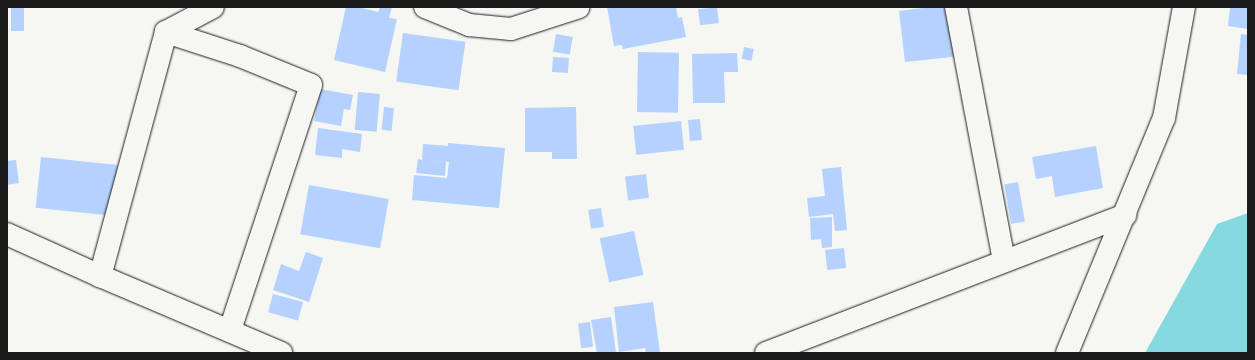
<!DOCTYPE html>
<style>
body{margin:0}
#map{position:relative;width:1255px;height:360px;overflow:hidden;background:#f6f6f2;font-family:Dekko,sans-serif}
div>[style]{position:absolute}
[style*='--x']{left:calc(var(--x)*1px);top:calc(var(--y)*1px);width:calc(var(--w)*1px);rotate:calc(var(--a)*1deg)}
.water>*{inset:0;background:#87d9e0}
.building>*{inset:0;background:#b5d1fe;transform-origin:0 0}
.roads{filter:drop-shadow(0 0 1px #1c1c1c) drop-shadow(0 0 1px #1c1c1c)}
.minor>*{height:22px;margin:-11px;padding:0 11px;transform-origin:11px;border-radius:11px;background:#f6f6f2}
span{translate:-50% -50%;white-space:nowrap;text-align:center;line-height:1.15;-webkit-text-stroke:3px #f6f6f2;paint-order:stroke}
.frame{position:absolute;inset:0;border:8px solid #1c1c1c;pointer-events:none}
</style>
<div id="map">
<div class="water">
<div style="clip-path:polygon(1248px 213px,1248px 353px,1145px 353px,1217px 224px)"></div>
</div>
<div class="building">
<div style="left:11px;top:7px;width:13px;height:24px"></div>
<div style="clip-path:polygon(346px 7px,358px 7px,378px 12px,380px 7px,392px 7px,389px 18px,397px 19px,385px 72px,334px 60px)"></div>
<div style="clip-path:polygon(607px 7px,676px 7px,678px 18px,682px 17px,686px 37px,623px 49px,622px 45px,614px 46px)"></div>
<div style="left:717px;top:7px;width:16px;height:19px;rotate:83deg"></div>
<div style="clip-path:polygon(931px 7px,956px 7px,961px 56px,905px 62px,899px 11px)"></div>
<div style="clip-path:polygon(1230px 7px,1248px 7px,1248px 29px,1228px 26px)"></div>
<div style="left:403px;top:33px;width:63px;height:49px;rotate:8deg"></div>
<div style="left:556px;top:34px;width:17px;height:18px;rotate:10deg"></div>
<div style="clip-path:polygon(1241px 34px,1248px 35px,1248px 75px,1237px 74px)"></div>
<div style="left:744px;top:47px;width:10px;height:12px;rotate:11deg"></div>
<div style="left:638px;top:52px;width:41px;height:60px;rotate:1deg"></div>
<div style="clip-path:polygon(737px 53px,738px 72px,724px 72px,725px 103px,693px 103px,692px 54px)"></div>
<div style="left:553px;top:57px;width:16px;height:15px;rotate:4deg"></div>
<div style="clip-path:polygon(320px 89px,353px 95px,350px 110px,344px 109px,341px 126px,314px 121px)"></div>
<div style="left:358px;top:92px;width:22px;height:38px;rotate:5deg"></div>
<div style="left:384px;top:107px;width:10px;height:23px;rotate:6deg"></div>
<div style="clip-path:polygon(576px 107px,577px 159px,552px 159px,552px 152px,525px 152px,525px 108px)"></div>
<div style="left:700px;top:119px;width:21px;height:12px;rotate:85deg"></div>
<div style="left:681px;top:121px;width:29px;height:48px;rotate:84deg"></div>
<div style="clip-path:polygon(318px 128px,362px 134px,360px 152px,342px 149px,342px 158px,315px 155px)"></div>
<div style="clip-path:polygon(448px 143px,505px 148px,499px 208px,412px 200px,414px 175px,447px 178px,449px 162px,424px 160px,446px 162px,445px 176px,416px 173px,418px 159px,422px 160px,423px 144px,448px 146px)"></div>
<div style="clip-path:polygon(1096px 146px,1103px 188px,1055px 197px,1052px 176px,1036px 179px,1032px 157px)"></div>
<div style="left:41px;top:157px;width:77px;height:51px;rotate:6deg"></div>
<div style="clip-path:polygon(16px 160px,19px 183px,7px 185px,7px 161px)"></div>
<div style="clip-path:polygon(841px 167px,847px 230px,835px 231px,833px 214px,809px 217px,807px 198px,825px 196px,822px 169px)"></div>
<div style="left:646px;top:174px;width:24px;height:21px;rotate:83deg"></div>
<div style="left:1018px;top:182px;width:40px;height:14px;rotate:80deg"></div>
<div style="left:309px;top:185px;width:81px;height:50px;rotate:10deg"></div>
<div style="left:601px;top:208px;width:19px;height:13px;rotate:81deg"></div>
<div style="clip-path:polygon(832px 217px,832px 247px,822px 248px,821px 239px,811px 240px,810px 218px)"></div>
<div style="left:634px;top:231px;width:45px;height:35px;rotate:78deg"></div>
<div style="left:844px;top:248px;width:20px;height:19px;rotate:84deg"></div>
<div style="clip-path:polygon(306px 252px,323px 258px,309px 302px,273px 290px,281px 264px,299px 271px)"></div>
<div style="left:273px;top:294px;width:31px;height:19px;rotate:15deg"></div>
<div style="clip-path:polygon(653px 302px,660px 353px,646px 353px,645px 348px,619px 352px,614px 307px)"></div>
<div style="clip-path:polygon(611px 317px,616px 353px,597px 353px,591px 320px)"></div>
<div style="left:590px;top:322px;width:25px;height:12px;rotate:83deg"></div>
</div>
<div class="roads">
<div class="minor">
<div style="--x:425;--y:7;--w:48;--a:22.2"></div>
<div style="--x:469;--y:25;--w:42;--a:5.4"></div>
<div style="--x:511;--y:29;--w:71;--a:-17.9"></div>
<div style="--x:956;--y:7;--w:258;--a:79.3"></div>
<div style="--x:166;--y:32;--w:53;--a:-28"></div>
<div style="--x:7;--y:234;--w:102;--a:24.3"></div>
<div style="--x:230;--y:330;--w:258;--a:-71.7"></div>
<div style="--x:311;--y:85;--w:77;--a:-157.8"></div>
<div style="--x:240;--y:56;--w:78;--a:-162"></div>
<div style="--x:166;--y:32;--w:253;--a:105.1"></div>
<div style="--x:100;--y:276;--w:197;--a:23"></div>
<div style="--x:766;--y:353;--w:385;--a:-21"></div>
<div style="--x:1067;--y:353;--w:254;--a:-67.6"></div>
<div style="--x:1164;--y:118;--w:113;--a:-79.8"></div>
</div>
</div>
<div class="frame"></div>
</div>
